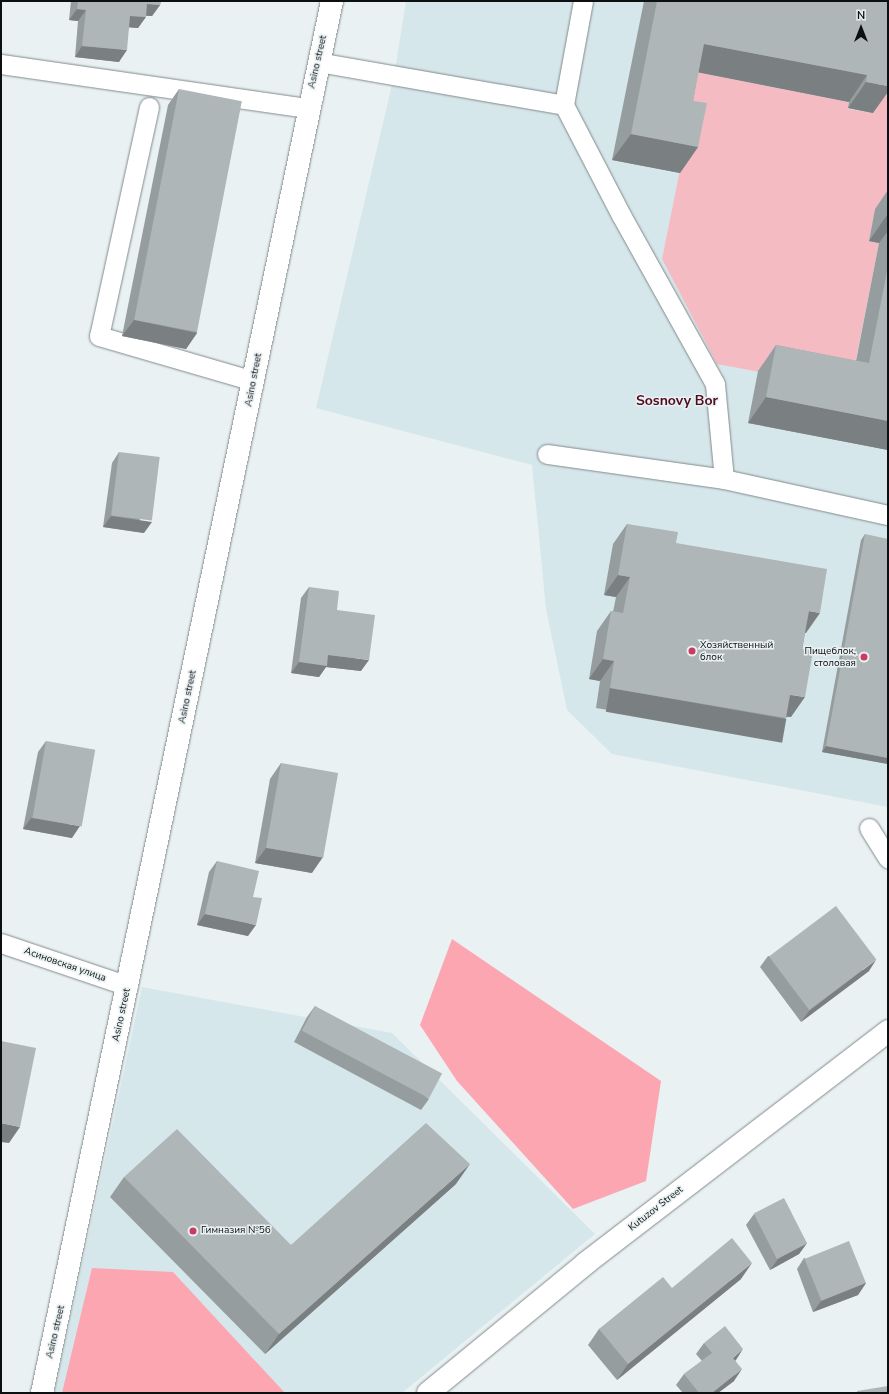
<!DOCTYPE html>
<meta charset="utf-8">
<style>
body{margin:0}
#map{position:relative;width:889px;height:1394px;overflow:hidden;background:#e9f1f3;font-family:"Nunito Sans",sans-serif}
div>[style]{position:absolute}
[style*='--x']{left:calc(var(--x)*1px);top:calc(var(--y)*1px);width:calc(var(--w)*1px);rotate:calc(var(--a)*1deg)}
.built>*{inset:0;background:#d6e7eb}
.green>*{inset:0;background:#f5bbc2}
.forest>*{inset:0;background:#fca6b2}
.roads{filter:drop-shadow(0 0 1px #828a8b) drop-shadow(0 0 1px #828a8b)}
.lane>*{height:19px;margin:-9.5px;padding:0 9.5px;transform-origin:9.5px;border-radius:9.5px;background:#fff}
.secondary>*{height:22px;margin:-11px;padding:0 11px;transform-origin:11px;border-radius:11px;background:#fff}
.wall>*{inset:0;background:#969d9e}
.shaded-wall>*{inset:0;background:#7a7f81;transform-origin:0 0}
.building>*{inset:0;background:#aeb6b8;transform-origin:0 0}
.dots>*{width:11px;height:11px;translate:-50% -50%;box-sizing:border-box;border:2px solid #e9f1f3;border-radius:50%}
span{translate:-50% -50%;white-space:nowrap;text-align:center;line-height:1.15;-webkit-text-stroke:3px #e9f1f3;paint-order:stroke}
.street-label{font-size:10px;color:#0d1011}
.poi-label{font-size:10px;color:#0d1011}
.left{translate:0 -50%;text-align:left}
.right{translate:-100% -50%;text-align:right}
.district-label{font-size:14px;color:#510b1f;font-weight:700}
.frame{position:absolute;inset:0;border:2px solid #0d1011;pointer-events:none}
.north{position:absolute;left:841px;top:8px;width:40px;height:40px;-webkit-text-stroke:3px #e9f1f3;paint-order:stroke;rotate:0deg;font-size:11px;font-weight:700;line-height:16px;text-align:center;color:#0d1011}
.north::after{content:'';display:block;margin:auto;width:14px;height:18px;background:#0d1011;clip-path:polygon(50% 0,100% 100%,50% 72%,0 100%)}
</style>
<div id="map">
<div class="built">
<div style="clip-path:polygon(406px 1px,888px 1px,888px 807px,612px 754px,567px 710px,546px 609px,532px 465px,316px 408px,394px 76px)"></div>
<div style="clip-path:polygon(142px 987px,392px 1033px,595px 1234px,402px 1393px,54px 1393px)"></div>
</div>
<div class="green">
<div style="clip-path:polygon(686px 70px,849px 102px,848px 109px,873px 113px,880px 81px,888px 82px,888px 198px,875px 209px,869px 241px,879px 243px,850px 389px,717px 364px,662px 259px,688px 130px)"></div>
</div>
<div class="forest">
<div style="clip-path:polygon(452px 939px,661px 1081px,646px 1181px,573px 1209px,457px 1081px,420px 1025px)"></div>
<div style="clip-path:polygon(92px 1268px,173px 1272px,285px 1393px,62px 1393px)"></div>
</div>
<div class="roads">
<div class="lane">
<div style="--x:583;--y:1;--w:106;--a:100.4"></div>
<div style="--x:564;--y:105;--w:124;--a:62.6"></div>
<div style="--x:621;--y:215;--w:193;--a:60.9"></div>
<div style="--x:715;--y:384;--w:95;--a:84.6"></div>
<div style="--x:318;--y:62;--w:250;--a:9.9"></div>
<div style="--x:1;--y:64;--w:310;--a:8.2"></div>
<div style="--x:149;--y:107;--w:234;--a:102.3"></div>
<div style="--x:99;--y:336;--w:161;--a:16.2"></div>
<div style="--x:547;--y:454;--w:179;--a:8"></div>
<div style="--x:724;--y:479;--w:168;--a:12.4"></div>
<div style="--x:869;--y:828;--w:36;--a:58"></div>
<div style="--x:1;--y:943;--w:134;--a:18.7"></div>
</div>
<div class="secondary">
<div style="--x:42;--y:1393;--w:1422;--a:-78.23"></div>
<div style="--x:428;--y:1393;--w:205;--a:-39.4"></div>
<div style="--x:586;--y:1263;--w:381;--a:-37.5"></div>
</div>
</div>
<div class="wall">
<div style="clip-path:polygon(71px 1px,161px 1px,160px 5px,152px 16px,146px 16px,138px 28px,129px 27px,119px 62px,75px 57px,78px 21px,69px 20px)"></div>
<div style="clip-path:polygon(644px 1px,888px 1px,873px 113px,848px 108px,849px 102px,698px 72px,693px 101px,698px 147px,680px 173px,612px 160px)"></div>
<div style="clip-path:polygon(179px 89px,197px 333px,186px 349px,122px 336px,168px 105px)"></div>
<div style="clip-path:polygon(888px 190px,888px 450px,748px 423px,758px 371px,776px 345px,856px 361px,879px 243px,869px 241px,875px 209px)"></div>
<div style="clip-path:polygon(119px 452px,144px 533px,103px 527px,112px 463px)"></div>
<div style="clip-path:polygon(627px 524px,676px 543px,806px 633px,805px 633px,791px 717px,787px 717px,786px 718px,772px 738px,596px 708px,600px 681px,589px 679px,597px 631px,611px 611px,613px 612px,616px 597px,604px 595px,613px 544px)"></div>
<div style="clip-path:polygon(865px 534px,888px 764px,822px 752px,861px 540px)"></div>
<div style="clip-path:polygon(309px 587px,337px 610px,361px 671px,326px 667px,319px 677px,291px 673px,301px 598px)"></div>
<div style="clip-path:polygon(46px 741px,72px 838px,23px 829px,38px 752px)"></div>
<div style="clip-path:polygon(281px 763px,312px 873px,255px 863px,270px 779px)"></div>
<div style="clip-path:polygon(217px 861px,253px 897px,248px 936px,197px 925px,209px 872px)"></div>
<div style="clip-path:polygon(768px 956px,869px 971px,801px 1022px,760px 967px)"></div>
<div style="clip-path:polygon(315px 1006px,429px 1099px,421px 1110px,294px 1042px,307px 1017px)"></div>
<div style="clip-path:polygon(124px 1177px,291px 1245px,456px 1184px,265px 1354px,110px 1197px)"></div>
<div style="clip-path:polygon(754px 1214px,807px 1243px,799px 1254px,770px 1270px,746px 1225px)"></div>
<div style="clip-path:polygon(804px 1258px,866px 1283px,858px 1295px,813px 1312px,797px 1269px)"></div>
<div style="clip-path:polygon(741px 1279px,617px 1380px,588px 1345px,599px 1329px,672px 1288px)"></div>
<div style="clip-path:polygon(704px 1343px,736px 1360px,735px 1361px,734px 1381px,718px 1393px,683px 1393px,676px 1385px,684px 1374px,702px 1361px,696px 1354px)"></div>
</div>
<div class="shaded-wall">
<div style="clip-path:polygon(147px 4px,160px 5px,152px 16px,139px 15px)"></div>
<div style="clip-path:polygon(77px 9px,86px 10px,78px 21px,69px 20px)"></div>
<div style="clip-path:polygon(130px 16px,146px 17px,138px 28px,123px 27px)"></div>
<div style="clip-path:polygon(704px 44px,867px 75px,849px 102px,686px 70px)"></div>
<div style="clip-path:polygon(82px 46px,127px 50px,119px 62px,75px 57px)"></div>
<div style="clip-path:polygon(866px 82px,888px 86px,888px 92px,873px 113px,848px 108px)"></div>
<div style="clip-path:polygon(631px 134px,698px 147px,680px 173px,612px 160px)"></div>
<div style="clip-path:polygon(887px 215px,888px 215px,888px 231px,879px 243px,869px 241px)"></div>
<div style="clip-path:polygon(134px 320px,197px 333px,186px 349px,122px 336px)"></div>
<div style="clip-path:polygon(766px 397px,888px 421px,888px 450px,748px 423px)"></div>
<div style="clip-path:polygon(111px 516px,152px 522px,144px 533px,103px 527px)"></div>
<div style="clip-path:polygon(618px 575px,630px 577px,616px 597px,604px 595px)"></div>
<div style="clip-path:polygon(809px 611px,820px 613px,806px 633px,794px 631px)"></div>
<div style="clip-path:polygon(328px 655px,369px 660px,361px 671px,326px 667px,319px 677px,291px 673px,299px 662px)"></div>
<div style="clip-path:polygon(603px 659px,614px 661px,600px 681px,589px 679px)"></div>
<div style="left:610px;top:688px;width:179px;height:24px;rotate:10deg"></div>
<div style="clip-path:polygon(790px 695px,805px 697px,791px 717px,776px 715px)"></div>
<div style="clip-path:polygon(826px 746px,888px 758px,888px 764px,822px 752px)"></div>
<div style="clip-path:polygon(31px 818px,80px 826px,72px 838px,23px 829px)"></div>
<div style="clip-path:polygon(266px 848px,323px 857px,312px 873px,255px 863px)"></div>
<div style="clip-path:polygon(205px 914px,256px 925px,248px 936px,197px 925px)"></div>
<div style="clip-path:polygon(876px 960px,869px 971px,801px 1022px,809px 1011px)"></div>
<div style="clip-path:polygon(1px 1123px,20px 1127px,9px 1143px,1px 1142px)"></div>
<div style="clip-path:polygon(470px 1164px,456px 1184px,265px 1354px,279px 1334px)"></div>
<div style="clip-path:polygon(807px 1243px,799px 1254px,770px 1270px,778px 1259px)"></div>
<div style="clip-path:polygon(752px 1263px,741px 1279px,617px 1380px,628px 1364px)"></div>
<div style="clip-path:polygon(866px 1283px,858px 1295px,813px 1312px,821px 1301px)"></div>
<div style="clip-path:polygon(743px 1349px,736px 1360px,725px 1369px,733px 1358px)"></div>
<div style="clip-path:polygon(742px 1369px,734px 1381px,718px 1393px,712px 1393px)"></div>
</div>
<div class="building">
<div style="clip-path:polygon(78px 1px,161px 1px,160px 5px,147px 4px,146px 17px,130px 16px,127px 50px,82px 46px,86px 10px,77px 9px)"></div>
<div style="clip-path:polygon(657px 1px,888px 1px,888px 86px,866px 82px,867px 75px,704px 44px,693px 101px,707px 103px,698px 147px,631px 134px)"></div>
<div style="left:179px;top:89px;width:64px;height:235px;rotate:11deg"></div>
<div style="clip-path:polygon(888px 266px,888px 421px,766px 397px,776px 345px,869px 363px)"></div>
<div style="left:119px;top:452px;width:41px;height:64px;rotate:7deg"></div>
<div style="clip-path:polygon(627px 524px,678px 532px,676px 543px,827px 569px,820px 613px,809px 611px,802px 649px,813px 651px,805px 697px,790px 695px,786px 718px,610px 688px,614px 661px,603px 659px,611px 611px,623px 613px,630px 577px,618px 575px)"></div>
<div style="clip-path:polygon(865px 534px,888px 539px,888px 758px,826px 746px)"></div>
<div style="clip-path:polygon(309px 587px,339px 591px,337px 610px,375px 615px,369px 660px,328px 655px,327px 666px,299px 662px)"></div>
<div style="left:46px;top:741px;width:50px;height:78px;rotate:10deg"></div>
<div style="left:281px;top:763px;width:58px;height:86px;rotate:10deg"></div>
<div style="clip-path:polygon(217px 861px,259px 871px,253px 897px,262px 898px,256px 925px,205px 914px)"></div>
<div style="left:836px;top:906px;width:67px;height:84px;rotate:53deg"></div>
<div style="left:315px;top:1006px;width:144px;height:28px;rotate:28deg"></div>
<div style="clip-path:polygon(1px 1041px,36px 1048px,20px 1127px,1px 1123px)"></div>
<div style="clip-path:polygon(426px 1123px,470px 1164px,279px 1334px,124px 1177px,177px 1129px,291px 1245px)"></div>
<div style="left:784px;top:1198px;width:51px;height:34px;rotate:63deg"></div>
<div style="clip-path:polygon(732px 1238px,752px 1263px,628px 1364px,599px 1329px,663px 1277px,672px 1288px)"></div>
<div style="left:849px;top:1241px;width:45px;height:48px;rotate:68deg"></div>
<div style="clip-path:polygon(725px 1326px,743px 1349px,733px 1358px,742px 1369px,712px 1393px,699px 1393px,684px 1374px,712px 1353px,704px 1343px)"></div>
<div style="clip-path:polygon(888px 1386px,888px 1393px,857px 1393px,857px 1391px)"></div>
</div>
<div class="dots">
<div style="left:692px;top:651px;background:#ca3b5f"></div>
<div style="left:864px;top:657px;background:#ca3b5f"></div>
<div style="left:193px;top:1231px;background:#ca3b5f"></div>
</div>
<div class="street-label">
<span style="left:318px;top:62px;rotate:-77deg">Asino street</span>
<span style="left:254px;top:380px;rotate:-79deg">Asino street</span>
<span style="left:188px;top:697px;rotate:-78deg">Asino street</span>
<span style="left:65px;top:965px;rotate:19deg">Асиновская улица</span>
<span style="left:122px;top:1015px;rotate:-78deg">Asino street</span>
<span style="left:656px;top:1209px;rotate:-38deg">Kutuzov Street</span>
<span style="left:56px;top:1332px;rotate:-77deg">Asino street</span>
</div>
<div class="poi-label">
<span class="left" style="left:700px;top:651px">Хозяйственный<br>блок</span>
<span class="right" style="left:856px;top:657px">Пищеблок,<br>столовая</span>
<span class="left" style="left:201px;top:1231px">Гимназия №56</span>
</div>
<div class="district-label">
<span style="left:677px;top:401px">Sosnovy Bor</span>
</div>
<div class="frame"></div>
<div class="north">N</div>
</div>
